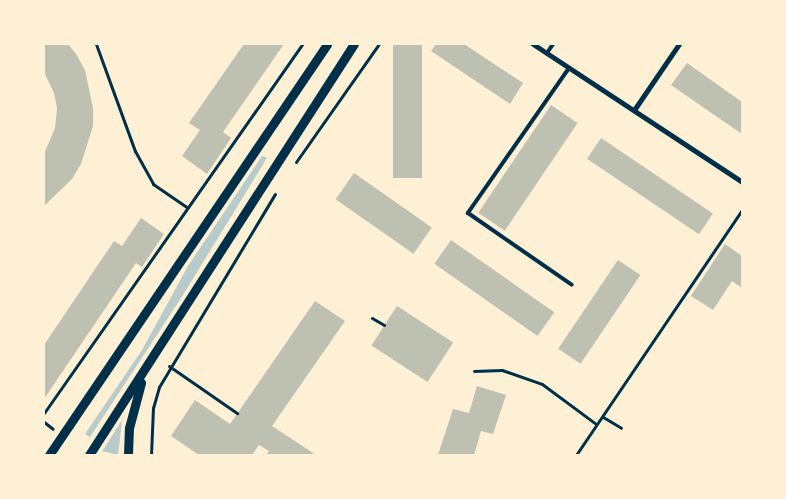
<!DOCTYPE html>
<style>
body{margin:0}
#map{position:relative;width:786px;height:499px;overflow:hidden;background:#fdf0d5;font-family:"Roboto Serif",serif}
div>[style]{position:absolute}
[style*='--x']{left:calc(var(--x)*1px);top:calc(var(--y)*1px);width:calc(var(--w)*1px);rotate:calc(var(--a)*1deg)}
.green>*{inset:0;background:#b9caca}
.building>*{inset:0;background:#bec0b2;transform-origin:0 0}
.path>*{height:3px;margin:-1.5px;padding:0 1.5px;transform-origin:1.5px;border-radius:1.5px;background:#003049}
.service>*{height:4px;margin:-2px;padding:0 2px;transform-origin:2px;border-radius:2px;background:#003049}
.minor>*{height:5px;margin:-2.5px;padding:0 2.5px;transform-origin:2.5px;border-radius:2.5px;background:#003049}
.tertiary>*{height:9px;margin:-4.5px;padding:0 4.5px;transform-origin:4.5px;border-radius:4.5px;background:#003049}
span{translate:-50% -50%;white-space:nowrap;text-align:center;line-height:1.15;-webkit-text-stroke:4.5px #fdf0d5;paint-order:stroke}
.frame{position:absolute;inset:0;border:45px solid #fdf0d5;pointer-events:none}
</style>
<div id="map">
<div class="green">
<div style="clip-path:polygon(262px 156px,267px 158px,183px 295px,90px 437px,85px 434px,142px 350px,188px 266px)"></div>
<div style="clip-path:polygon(122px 420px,118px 455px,102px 451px,105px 447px)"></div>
</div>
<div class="building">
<div style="clip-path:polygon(44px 44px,68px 44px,76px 54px,85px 70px,93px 108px,93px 126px,81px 164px,72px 179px,44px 206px,44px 154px,55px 128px,57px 108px,54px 93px,44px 72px)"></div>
<div style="clip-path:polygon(244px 44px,284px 44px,223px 132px,231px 138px,207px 174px,182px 156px,200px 130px,189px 123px)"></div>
<div style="left:393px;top:44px;width:29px;height:134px"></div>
<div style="clip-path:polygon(436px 44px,464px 44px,523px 83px,510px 104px,431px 51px)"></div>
<div style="clip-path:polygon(687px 63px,742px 102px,742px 134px,671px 85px)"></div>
<div style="left:551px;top:105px;width:32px;height:130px;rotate:34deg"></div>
<div style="left:601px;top:138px;width:135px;height:25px;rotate:34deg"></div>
<div style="left:354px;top:173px;width:95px;height:32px;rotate:35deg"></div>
<div style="clip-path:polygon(141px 218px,164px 234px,142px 267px,136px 263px,44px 399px,44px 345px,114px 241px,122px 246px)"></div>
<div style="left:451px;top:240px;width:126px;height:29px;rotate:35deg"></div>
<div style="clip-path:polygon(725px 244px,742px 256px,742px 288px,732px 281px,713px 310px,691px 296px)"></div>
<div style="left:618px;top:260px;width:27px;height:107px;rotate:34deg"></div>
<div style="clip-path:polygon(315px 301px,345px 321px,272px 426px,316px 455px,266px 455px,269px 451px,259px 445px,252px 455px,199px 455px,171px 436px,195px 400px,230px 424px)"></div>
<div style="left:397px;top:306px;width:67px;height:47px;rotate:33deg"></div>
<div style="clip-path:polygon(477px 386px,506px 395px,493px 434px,481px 431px,474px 455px,438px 455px,453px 409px,469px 413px)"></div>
</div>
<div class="path">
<div style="--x:96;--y:44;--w:114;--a:70"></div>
<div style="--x:135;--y:151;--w:38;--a:61"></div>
<div style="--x:153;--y:184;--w:42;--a:34.4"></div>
<div style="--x:296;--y:162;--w:144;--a:-54.9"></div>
<div style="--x:372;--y:318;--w:14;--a:30"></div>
<div style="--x:169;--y:366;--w:83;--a:34.7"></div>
<div style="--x:474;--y:371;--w:28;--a:-2"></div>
<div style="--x:502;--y:370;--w:42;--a:19.3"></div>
<div style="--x:542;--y:384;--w:67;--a:36.5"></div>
<div style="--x:44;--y:413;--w:450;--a:-55"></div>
<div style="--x:603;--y:417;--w:21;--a:31"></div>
<div style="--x:44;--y:422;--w:11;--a:38"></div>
<div style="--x:151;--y:455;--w:47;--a:-87.6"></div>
<div style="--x:153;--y:408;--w:22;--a:-74"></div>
<div style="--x:159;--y:387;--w:225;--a:-59"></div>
<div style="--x:576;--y:455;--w:296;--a:-55.9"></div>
</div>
<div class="service">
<div style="--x:547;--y:53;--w:11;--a:-56"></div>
<div style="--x:569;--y:68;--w:177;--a:124.9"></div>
<div style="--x:468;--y:213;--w:126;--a:34.7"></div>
</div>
<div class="minor">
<div style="--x:533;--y:44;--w:250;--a:33.4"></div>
<div style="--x:634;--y:110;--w:80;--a:-55.7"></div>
</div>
<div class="tertiary">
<div style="--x:49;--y:455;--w:496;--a:-55.9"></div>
<div style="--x:89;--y:455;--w:489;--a:-57.2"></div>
<div style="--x:128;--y:455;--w:27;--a:-88"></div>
<div style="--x:129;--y:428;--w:47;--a:-75.1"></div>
</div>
<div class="frame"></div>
</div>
